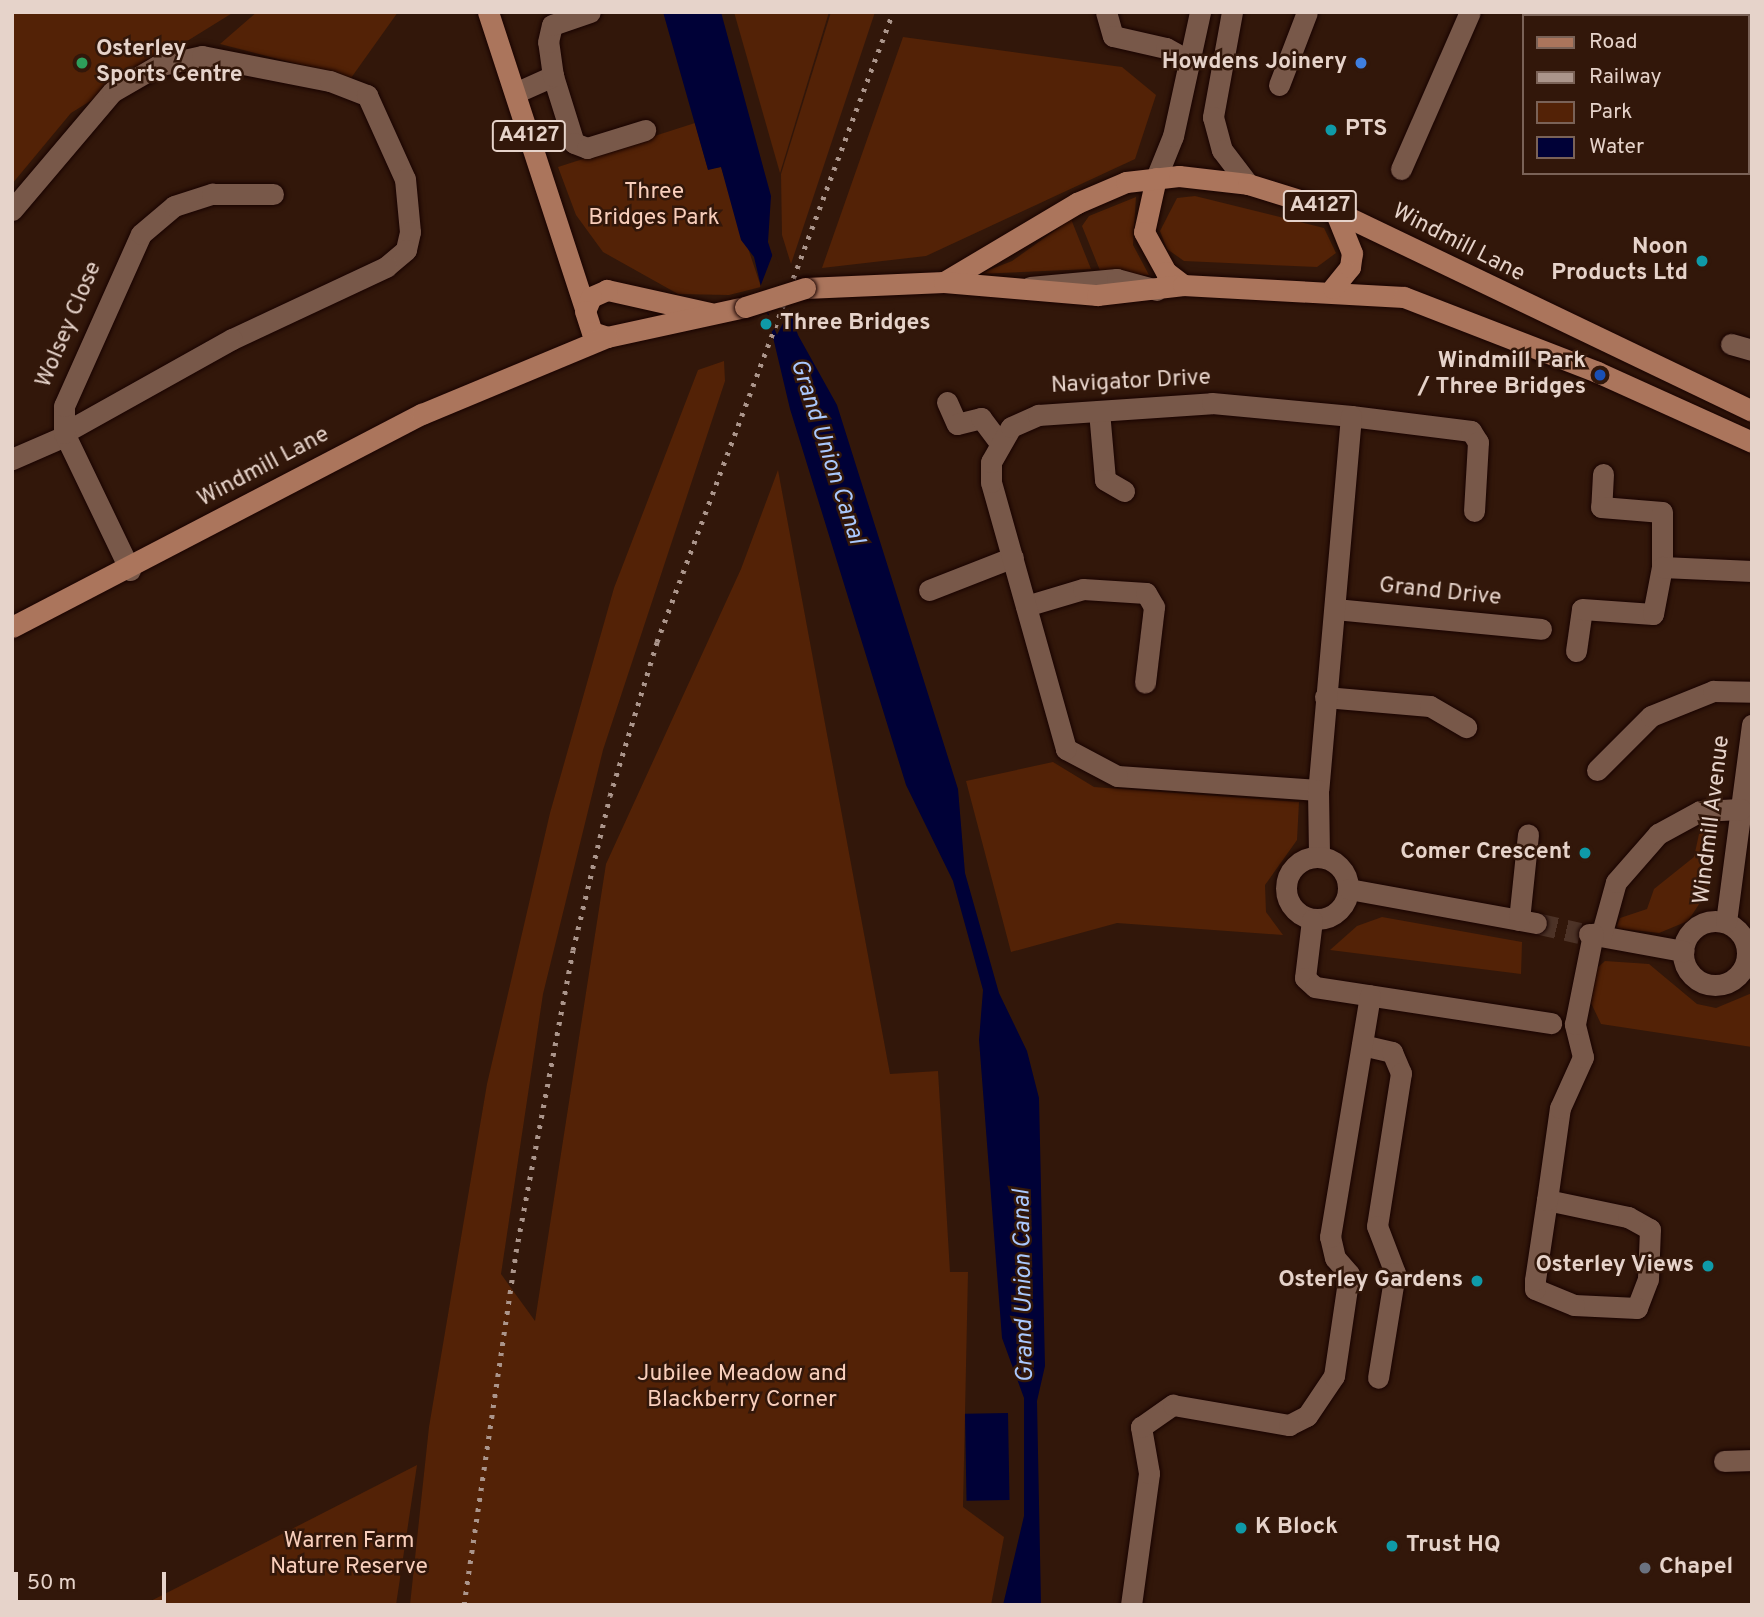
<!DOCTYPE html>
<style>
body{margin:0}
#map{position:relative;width:1764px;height:1617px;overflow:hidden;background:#32170a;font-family:Overpass,sans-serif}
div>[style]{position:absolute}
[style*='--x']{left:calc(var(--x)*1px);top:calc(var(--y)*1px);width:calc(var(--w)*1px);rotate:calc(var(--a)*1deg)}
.green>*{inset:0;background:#532206}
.water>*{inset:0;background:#000137;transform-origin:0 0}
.pier>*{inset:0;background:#32170a}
.minor-tunnel>*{height:21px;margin-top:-10.5px;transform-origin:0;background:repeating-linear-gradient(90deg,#4d3327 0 21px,transparent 0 31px)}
.roads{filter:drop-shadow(0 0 2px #180300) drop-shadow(0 0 2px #180300)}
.minor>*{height:21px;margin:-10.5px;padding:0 10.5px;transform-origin:10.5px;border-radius:10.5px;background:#785849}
.minor>.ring{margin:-10.5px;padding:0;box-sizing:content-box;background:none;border:21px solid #785849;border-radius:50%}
.major>*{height:21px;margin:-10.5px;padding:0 10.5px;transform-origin:10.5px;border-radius:10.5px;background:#ab755c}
.rail>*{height:5px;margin-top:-2.5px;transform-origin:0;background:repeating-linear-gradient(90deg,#ab958b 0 3.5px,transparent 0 10.5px)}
.bridges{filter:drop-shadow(0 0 2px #180300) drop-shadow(0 0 2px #180300)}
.major-bridge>*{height:21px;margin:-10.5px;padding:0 10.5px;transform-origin:10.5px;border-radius:10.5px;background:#ab755c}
.dots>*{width:19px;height:19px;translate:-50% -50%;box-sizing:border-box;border:4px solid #32170a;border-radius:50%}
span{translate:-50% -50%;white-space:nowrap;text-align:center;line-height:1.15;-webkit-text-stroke:5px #32170a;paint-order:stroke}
.shield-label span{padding:2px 5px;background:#32170a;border:2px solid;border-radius:5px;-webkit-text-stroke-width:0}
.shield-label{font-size:21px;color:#e6d3ca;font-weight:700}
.poi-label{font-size:23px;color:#e6d3ca;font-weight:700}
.left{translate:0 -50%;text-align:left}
.right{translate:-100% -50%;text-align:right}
.park-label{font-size:23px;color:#f8cebb}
.street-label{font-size:23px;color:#e6d3ca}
.water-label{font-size:24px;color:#aac8fd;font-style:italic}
.frame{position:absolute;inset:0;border:14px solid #e6d3ca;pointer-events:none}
.legend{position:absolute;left:1522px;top:14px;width:228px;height:161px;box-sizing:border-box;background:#32170a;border:2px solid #7a6257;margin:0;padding:9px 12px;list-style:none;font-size:21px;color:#e6d3ca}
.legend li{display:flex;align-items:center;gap:14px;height:35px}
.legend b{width:35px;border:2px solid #7a6257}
.scale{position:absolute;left:14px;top:1572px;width:152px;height:32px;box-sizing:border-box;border:4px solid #e6d3ca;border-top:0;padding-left:9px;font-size:21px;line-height:24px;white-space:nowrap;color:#e6d3ca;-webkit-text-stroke:5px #32170a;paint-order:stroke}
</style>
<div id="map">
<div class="green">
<div style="clip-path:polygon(12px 12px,234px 12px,71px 113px,12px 184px)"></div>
<div style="clip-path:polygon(257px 12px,398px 12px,351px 78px,220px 44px)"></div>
<div style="clip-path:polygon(734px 12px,829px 12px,780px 173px)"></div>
<div style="clip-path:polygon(831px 12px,875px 12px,791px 264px,782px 235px,781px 174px)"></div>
<div style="clip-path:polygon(903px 37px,1122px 67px,1156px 95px,1135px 159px,926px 256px,822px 268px)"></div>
<div style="clip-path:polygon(695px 123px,708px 169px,721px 167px,761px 287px,729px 295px,678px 294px,603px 252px,576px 215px,558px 167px)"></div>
<div style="clip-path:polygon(1195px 196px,1324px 228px,1336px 253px,1317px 267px,1184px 261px,1167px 249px,1160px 231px,1177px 198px)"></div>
<div style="clip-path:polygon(1136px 197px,1133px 245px,1149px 275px,1101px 273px,1082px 226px,1089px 216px)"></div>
<div style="clip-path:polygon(1071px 219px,1091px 269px,979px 274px,1012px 261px)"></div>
<div style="clip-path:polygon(724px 361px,725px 381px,603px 750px,543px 994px,501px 1274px,535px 1321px,606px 864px,741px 569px,778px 470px,890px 1074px,938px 1071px,950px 1272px,968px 1272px,963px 1507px,1004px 1537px,991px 1605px,410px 1605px,429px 1427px,487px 1084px,550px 813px,614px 588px,698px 370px)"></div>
<div style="clip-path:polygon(1053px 762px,1094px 787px,1299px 802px,1297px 840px,1265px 885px,1266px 912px,1283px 935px,1117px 923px,1011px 952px,966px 781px)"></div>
<div style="clip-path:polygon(1713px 828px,1718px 835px,1711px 843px,1707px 892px,1688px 921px,1659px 933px,1616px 928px,1620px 918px,1647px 909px,1654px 889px,1694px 857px,1699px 834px)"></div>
<div style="clip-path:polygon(1382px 917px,1522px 942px,1521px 974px,1330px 950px,1357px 926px)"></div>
<div style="clip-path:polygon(1605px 961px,1649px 964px,1697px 1004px,1716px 1008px,1752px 993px,1752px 1047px,1601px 1024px,1591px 1003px,1596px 969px)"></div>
<div style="clip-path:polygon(417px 1465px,396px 1605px,143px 1605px)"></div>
</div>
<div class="water">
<div style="clip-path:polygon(663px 12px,721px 12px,771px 196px,768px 242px,798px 335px,837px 405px,958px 789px,965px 873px,999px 993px,1027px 1051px,1039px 1098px,1045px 1366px,1037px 1401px,1041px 1605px,1003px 1605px,1024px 1516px,1024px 1398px,1002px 1338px,979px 1040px,983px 990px,953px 881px,906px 785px,790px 409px,754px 257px,741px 240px,721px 167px,708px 170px)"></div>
<div style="left:1008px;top:1413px;width:87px;height:43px;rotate:89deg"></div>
</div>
<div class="pier">
<div style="clip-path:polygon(774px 251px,792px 305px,777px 335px,759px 290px)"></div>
</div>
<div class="minor-tunnel">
<div style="--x:1536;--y:923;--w:45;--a:12.8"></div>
</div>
<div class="roads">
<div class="minor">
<div style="--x:1106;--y:12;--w:25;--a:74"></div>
<div style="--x:1113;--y:36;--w:54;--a:12.8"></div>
<div style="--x:1166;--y:48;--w:29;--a:29"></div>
<div style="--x:1232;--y:12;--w:107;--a:100.3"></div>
<div style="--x:1213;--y:117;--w:34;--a:75"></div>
<div style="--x:1222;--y:150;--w:43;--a:52.6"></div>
<div style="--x:1556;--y:12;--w:10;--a:24"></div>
<div style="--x:553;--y:76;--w:70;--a:72.6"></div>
<div style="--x:574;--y:143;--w:14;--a:21"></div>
<div style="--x:587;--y:148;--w:61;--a:-17.2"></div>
<div style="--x:1279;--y:85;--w:78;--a:-69"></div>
<div style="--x:515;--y:93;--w:42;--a:-24.1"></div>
<div style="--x:553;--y:76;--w:34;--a:-98"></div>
<div style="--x:548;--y:42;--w:17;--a:-77"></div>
<div style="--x:552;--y:25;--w:40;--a:-18.9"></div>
<div style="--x:1748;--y:96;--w:4;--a:0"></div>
<div style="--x:1401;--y:169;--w:171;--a:-66.3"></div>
<div style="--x:1156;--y:178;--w:45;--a:-68"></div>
<div style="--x:1173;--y:136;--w:127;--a:-77.7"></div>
<div style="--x:12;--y:210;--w:155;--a:-49.7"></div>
<div style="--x:112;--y:92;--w:52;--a:-30"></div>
<div style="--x:157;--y:66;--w:46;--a:-12.5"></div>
<div style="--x:202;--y:56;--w:130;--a:11.1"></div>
<div style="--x:330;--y:81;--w:40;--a:21"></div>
<div style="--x:367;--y:95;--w:92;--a:65.7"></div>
<div style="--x:405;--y:179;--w:53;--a:84.6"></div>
<div style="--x:410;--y:232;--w:18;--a:103"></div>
<div style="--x:406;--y:250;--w:26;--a:140"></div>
<div style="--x:386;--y:267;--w:170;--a:154.9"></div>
<div style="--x:232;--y:339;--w:193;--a:150.8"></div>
<div style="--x:1030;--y:287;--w:87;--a:-5.3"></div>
<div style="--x:1117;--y:279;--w:41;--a:15.4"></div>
<div style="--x:1731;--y:344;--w:22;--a:16"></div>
<div style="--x:947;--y:402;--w:24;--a:66"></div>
<div style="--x:957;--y:424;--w:25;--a:-14"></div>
<div style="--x:981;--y:418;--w:30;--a:53"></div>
<div style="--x:1099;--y:411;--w:69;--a:85"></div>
<div style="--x:1105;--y:480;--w:22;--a:30"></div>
<div style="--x:1351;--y:416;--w:121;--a:7.1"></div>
<div style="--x:1471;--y:431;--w:13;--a:58"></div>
<div style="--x:1478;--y:442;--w:69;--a:93.3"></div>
<div style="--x:12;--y:459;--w:58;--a:-23.5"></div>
<div style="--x:1603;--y:474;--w:33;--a:93"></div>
<div style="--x:1601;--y:507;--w:61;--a:4.7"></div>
<div style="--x:1662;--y:512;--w:55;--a:90"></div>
<div style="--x:130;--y:570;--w:152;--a:-115.7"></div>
<div style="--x:64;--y:433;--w:27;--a:-90"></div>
<div style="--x:64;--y:406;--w:188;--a:-65.9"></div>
<div style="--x:141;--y:234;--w:43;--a:-40.3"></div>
<div style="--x:174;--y:206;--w:40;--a:-18"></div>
<div style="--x:212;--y:194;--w:61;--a:0"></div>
<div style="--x:929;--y:590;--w:90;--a:-21.4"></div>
<div style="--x:1026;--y:606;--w:59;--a:-16.6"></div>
<div style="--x:1083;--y:589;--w:63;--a:3.6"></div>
<div style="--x:1146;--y:593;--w:16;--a:60"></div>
<div style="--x:1154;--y:607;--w:76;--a:96.8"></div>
<div style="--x:1335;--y:609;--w:207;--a:5.5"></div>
<div style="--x:1576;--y:651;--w:42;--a:-81.9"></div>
<div style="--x:1582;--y:609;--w:71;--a:4"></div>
<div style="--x:1653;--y:614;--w:48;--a:-79.2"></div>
<div style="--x:1662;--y:567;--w:90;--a:2.5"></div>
<div style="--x:1325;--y:697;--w:105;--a:4.9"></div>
<div style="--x:1430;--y:706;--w:42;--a:30.3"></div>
<div style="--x:1597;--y:770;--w:76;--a:-45"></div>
<div style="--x:1651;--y:716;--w:67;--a:-22"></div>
<div style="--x:1713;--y:691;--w:39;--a:1"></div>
<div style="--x:1318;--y:790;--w:201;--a:-176"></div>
<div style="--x:1117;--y:776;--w:58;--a:-152.1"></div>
<div style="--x:1066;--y:749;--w:277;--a:-105.7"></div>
<div style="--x:991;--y:482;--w:20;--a:-90"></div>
<div style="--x:991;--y:462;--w:40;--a:-60.3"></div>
<div style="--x:1011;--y:427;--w:30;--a:-24"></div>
<div style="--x:1038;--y:415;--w:174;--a:-3.9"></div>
<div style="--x:1212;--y:403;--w:140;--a:5.3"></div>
<div style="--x:1351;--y:416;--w:375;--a:95"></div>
<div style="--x:1318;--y:790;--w:67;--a:89.1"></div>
<div class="ring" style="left:1286px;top:857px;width:41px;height:41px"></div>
<div style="--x:1349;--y:889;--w:190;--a:10.3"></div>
<div style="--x:1312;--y:920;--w:58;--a:96.9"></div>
<div style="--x:1305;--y:978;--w:13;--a:42"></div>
<div style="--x:1315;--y:987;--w:239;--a:8.7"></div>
<div style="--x:1519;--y:920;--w:86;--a:-84"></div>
<div class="ring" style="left:1683px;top:921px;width:43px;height:43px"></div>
<div style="--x:1726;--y:922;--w:199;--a:-82.5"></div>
<div style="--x:1589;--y:934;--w:96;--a:10.3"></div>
<div style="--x:1601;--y:936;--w:56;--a:-74.5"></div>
<div style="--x:1616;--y:882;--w:64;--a:-48.8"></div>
<div style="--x:1658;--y:834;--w:48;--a:-28.7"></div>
<div style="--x:1700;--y:811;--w:41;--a:-2.8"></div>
<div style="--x:1362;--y:1045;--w:31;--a:13"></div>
<div style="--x:1392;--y:1052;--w:23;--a:67"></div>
<div style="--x:1401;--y:1073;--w:155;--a:98.9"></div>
<div style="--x:1377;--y:1226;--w:50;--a:69"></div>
<div style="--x:1395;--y:1273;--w:106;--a:99.2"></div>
<div style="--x:1547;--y:1200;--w:83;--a:11.9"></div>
<div style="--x:1628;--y:1217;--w:25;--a:29"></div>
<div style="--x:1650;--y:1229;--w:50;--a:92.3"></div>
<div style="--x:1648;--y:1279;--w:31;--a:111"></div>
<div style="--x:1637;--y:1308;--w:63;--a:-177.3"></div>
<div style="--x:1574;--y:1305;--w:42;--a:-157.7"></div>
<div style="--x:1535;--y:1289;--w:9;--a:-90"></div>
<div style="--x:1535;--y:1280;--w:81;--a:-81.5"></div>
<div style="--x:1547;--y:1200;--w:93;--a:-82"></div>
<div style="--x:1560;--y:1108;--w:56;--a:-65.7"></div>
<div style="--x:1583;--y:1057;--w:34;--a:-104"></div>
<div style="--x:1575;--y:1024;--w:92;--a:-78.7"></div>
<div style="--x:1724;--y:1461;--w:28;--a:-2"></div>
<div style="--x:1131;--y:1605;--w:133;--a:-82.2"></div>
<div style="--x:1149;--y:1473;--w:47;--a:-99.9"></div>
<div style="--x:1141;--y:1427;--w:39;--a:-35"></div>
<div style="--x:1173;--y:1405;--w:118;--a:9.8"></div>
<div style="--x:1289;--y:1425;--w:20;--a:-27"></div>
<div style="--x:1307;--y:1416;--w:48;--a:-56"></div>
<div style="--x:1334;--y:1376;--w:103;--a:-81.6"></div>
<div style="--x:1349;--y:1274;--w:21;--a:-131"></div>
<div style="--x:1335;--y:1258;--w:22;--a:-103"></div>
<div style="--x:1330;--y:1237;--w:245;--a:-80.6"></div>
</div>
<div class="major">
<div style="--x:488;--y:12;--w:311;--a:71.9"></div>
<div style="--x:1156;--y:178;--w:55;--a:102.5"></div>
<div style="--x:1144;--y:232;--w:46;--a:61.2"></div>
<div style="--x:1166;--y:272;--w:21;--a:37"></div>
<div style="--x:944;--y:282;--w:155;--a:-30.7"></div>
<div style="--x:1077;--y:203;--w:53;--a:-23.2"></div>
<div style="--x:1126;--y:182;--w:53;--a:-6.5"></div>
<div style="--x:1179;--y:176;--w:69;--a:6.6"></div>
<div style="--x:1248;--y:184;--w:91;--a:17.2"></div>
<div style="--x:1335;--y:211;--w:462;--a:25.6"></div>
<div style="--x:805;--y:288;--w:139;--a:-2.5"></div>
<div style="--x:944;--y:282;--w:154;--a:4.9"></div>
<div style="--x:1097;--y:295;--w:87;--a:-6.6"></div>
<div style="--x:1183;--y:285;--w:221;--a:3.1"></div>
<div style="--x:1404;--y:297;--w:207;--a:21.2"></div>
<div style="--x:1597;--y:372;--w:170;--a:24.3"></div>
<div style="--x:1333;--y:288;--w:27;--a:-51"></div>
<div style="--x:1350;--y:267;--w:14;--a:-82"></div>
<div style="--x:1352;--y:253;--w:45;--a:-112"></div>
<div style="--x:710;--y:313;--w:106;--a:-167.4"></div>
<div style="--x:607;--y:290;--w:17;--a:156"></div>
<div style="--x:591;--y:297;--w:15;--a:113"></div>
<div style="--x:585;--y:311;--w:22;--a:72"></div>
<div style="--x:592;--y:332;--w:16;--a:18"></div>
<div style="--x:607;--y:337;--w:141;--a:-12.3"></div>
<div style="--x:12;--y:627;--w:462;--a:-27.5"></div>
<div style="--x:422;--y:414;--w:200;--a:-22.6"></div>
</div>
</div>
<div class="rail">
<div style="--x:464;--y:1605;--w:357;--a:-81.6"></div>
<div style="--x:516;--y:1252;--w:307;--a:-79.3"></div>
<div style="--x:573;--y:950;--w:158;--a:-76.5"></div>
<div style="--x:610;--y:796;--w:161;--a:-73"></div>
<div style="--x:657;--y:642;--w:673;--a:-69.46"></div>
</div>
<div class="bridges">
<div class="major-bridge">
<div style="--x:745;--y:307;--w:63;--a:-17.6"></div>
</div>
</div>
<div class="dots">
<div style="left:82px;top:63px;background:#2e9e5b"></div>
<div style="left:1361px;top:63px;background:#3f7fe0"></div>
<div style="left:1331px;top:130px;background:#0f9aa8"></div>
<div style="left:1702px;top:261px;background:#0f9aa8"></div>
<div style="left:766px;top:324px;background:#0f9aa8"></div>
<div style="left:1600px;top:375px;background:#1a4fb4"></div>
<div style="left:1585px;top:853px;background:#0f9aa8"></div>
<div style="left:1708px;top:1266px;background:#0f9aa8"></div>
<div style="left:1477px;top:1281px;background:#0f9aa8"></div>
<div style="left:1241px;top:1528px;background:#0f9aa8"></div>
<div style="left:1392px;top:1546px;background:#0f9aa8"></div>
<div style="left:1645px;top:1568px;background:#6b7280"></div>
</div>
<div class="shield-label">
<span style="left:529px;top:136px">A4127</span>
<span style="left:1320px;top:206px">A4127</span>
</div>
<div class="poi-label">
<span class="left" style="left:96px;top:63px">Osterley<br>Sports Centre</span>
<span class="right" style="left:1347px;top:63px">Howdens Joinery</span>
<span class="left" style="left:1345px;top:130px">PTS</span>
<span class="right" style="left:1688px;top:261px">Noon<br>Products Ltd</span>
<span class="left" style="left:780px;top:324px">Three Bridges</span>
<span class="right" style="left:1586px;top:375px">Windmill Park<br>/ Three Bridges</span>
<span class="right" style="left:1571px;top:853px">Comer Crescent</span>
<span class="right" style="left:1694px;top:1266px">Osterley Views</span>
<span class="right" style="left:1463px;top:1281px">Osterley Gardens</span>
<span class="left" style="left:1255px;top:1528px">K Block</span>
<span class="left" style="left:1406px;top:1546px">Trust HQ</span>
<span class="left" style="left:1659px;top:1568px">Chapel</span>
</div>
<div class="park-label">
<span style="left:654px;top:206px">Three<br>Bridges Park</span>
<span style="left:742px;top:1388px">Jubilee Meadow and<br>Blackberry Corner</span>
<span style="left:349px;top:1555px">Warren Farm<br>Nature Reserve</span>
</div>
<div class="street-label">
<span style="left:1458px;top:244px;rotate:27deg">Windmill Lane</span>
<span style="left:70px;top:325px;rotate:-67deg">Wolsey Close</span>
<span style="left:1131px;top:383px;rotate:-3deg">Navigator Drive</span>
<span style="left:264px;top:468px;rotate:-28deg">Windmill Lane</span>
<span style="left:1440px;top:593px;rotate:6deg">Grand Drive</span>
<span style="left:1713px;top:820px;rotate:-83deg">Windmill Avenue</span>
</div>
<div class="water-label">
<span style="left:826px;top:452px;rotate:72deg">Grand Union Canal</span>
<span style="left:1025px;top:1286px;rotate:-91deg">Grand Union Canal</span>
</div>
<div class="frame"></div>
<ul class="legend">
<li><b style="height:9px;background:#ab755c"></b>Road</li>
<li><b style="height:9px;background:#ab958b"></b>Railway</li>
<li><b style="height:19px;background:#532206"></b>Park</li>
<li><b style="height:19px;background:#000137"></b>Water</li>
</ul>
<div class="scale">50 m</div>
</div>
